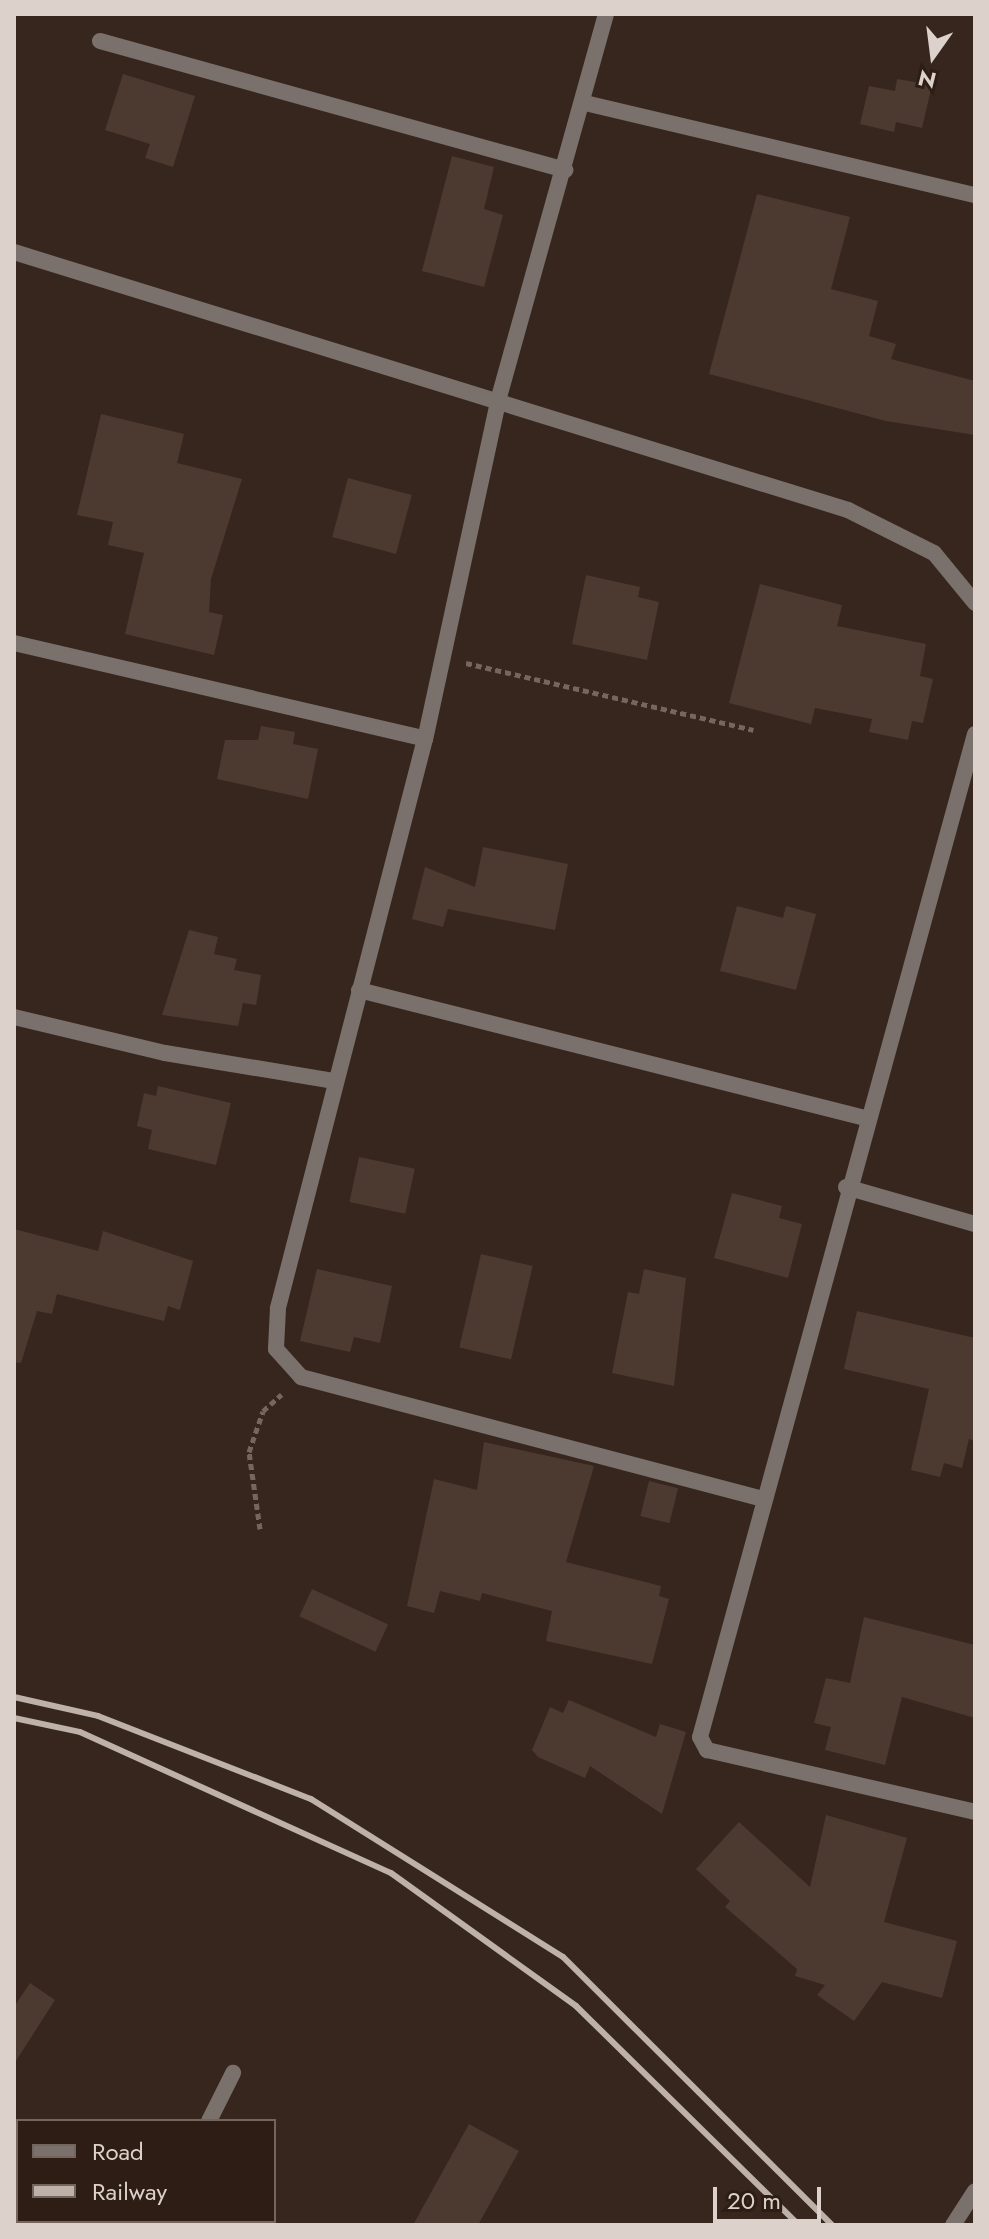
<!DOCTYPE html>
<style>
body{margin:0}
#map{position:relative;width:989px;height:2239px;overflow:hidden;background:#37261d;font-family:Jost,sans-serif}
div>[style]{position:absolute}
[style*='--x']{left:calc(var(--x)*1px);top:calc(var(--y)*1px);width:calc(var(--w)*1px);rotate:calc(var(--a)*1deg)}
.building>*{inset:0;background:#4c3a30;transform-origin:0 0}
.path>*{height:5px;margin-top:-2.5px;transform-origin:0;background:repeating-linear-gradient(90deg,#75675f 0 6px,transparent 0 10px)}
.street>*{height:16px;margin:-8px;padding:0 8px;transform-origin:8px;border-radius:8px;background:#7a716c}
.rail>*{height:6px;margin:-3px;padding:0 3px;transform-origin:3px;border-radius:3px;background:#bdb1aa}
span{translate:-50% -50%;white-space:nowrap;text-align:center;line-height:1.15;-webkit-text-stroke:6px #2d1d14;paint-order:stroke}
.frame{position:absolute;inset:0;border:16px solid #dcd1cb;pointer-events:none}
.legend{position:absolute;left:16px;top:2119px;width:260px;height:104px;box-sizing:border-box;background:#2d1d14;border:2px solid #73655d;margin:0;padding:10px 14px;list-style:none;font-size:24px;color:#dcd1cb}
.legend li{display:flex;align-items:center;gap:16px;height:40px}
.legend b{width:40px;border:2px solid #73655d}
.north{position:absolute;left:893px;top:16px;width:80px;height:80px;-webkit-text-stroke:6px #2d1d14;paint-order:stroke;rotate:194deg;font-size:22px;font-weight:700;line-height:32px;text-align:center;color:#dcd1cb}
.north::after{content:'';display:block;margin:auto;width:28px;height:36px;background:#dcd1cb;clip-path:polygon(50% 0,100% 100%,50% 72%,0 100%)}
.scale{position:absolute;left:713px;top:2187px;width:108px;height:36px;box-sizing:border-box;border:4px solid #dcd1cb;border-top:0;padding-left:10px;font-size:24px;line-height:28px;white-space:nowrap;color:#dcd1cb;-webkit-text-stroke:6px #2d1d14;paint-order:stroke}
</style>
<div id="map">
<div class="building">
<div style="clip-path:polygon(123px 74px,195px 96px,173px 167px,145px 158px,150px 144px,105px 130px)"></div>
<div style="clip-path:polygon(897px 79px,932px 85px,922px 128px,896px 122px,894px 132px,860px 124px,869px 86px,895px 91px)"></div>
<div style="clip-path:polygon(452px 156px,494px 167px,484px 209px,503px 215px,484px 287px,422px 271px)"></div>
<div style="clip-path:polygon(757px 194px,850px 217px,831px 289px,878px 301px,869px 336px,896px 344px,891px 359px,975px 381px,975px 435px,886px 421px,709px 374px)"></div>
<div style="clip-path:polygon(101px 414px,184px 434px,177px 463px,242px 479px,211px 579px,209px 612px,223px 615px,214px 655px,125px 634px,144px 553px,108px 545px,113px 522px,77px 515px)"></div>
<div style="left:348px;top:478px;width:66px;height:61px;rotate:15deg"></div>
<div style="clip-path:polygon(586px 575px,640px 587px,638px 597px,659px 602px,647px 660px,572px 644px)"></div>
<div style="clip-path:polygon(760px 584px,842px 605px,837px 626px,926px 644px,920px 676px,933px 679px,923px 723px,912px 721px,908px 740px,869px 732px,872px 719px,815px 708px,811px 724px,729px 703px)"></div>
<div style="clip-path:polygon(261px 726px,295px 732px,293px 744px,318px 749px,308px 799px,217px 779px,225px 740px,258px 740px)"></div>
<div style="clip-path:polygon(483px 847px,568px 864px,555px 930px,448px 909px,443px 927px,412px 919px,425px 867px,475px 887px)"></div>
<div style="clip-path:polygon(737px 906px,783px 918px,786px 906px,816px 914px,796px 990px,720px 971px)"></div>
<div style="clip-path:polygon(189px 930px,218px 937px,214px 954px,237px 959px,234px 970px,261px 975px,256px 1005px,243px 1003px,238px 1026px,162px 1015px)"></div>
<div style="clip-path:polygon(158px 1086px,231px 1103px,216px 1165px,148px 1149px,152px 1130px,137px 1126px,144px 1093px,156px 1096px)"></div>
<div style="left:359px;top:1157px;width:57px;height:46px;rotate:12deg"></div>
<div style="clip-path:polygon(732px 1193px,782px 1206px,779px 1218px,802px 1224px,788px 1278px,714px 1258px)"></div>
<div style="clip-path:polygon(14px 1229px,98px 1251px,103px 1231px,193px 1261px,180px 1310px,168px 1306px,164px 1321px,57px 1294px,52px 1314px,37px 1311px,21px 1363px,14px 1362px)"></div>
<div style="left:481px;top:1254px;width:53px;height:96px;rotate:13deg"></div>
<div style="clip-path:polygon(317px 1269px,392px 1286px,380px 1343px,354px 1337px,350px 1352px,300px 1341px)"></div>
<div style="clip-path:polygon(644px 1269px,686px 1278px,674px 1386px,612px 1373px,628px 1292px,639px 1294px)"></div>
<div style="clip-path:polygon(857px 1311px,975px 1338px,975px 1441px,969px 1439px,962px 1468px,944px 1463px,940px 1477px,911px 1470px,929px 1389px,844px 1369px)"></div>
<div style="clip-path:polygon(484px 1442px,594px 1466px,566px 1562px,661px 1586px,659px 1596px,669px 1599px,652px 1664px,546px 1641px,552px 1611px,482px 1593px,480px 1601px,440px 1591px,434px 1613px,407px 1606px,434px 1479px,477px 1490px)"></div>
<div style="left:649px;top:1481px;width:30px;height:36px;rotate:14deg"></div>
<div style="left:312px;top:1589px;width:84px;height:30px;rotate:25deg"></div>
<div style="clip-path:polygon(864px 1617px,975px 1645px,975px 1718px,902px 1697px,885px 1765px,825px 1750px,831px 1727px,814px 1723px,826px 1678px,850px 1683px)"></div>
<div style="clip-path:polygon(569px 1700px,656px 1737px,660px 1724px,686px 1732px,662px 1814px,590px 1766px,585px 1778px,538px 1757px,532px 1750px,550px 1707px,563px 1713px)"></div>
<div style="clip-path:polygon(826px 1815px,907px 1838px,884px 1922px,957px 1941px,942px 1998px,882px 1982px,854px 2021px,817px 1995px,825px 1985px,795px 1976px,797px 1969px,725px 1907px,730px 1901px,696px 1869px,739px 1822px,810px 1887px)"></div>
<div style="clip-path:polygon(30px 1983px,55px 2000px,14px 2064px,14px 2007px)"></div>
<div style="clip-path:polygon(469px 2124px,519px 2151px,478px 2225px,413px 2225px)"></div>
</div>
<div class="path">
<div style="--x:466;--y:663;--w:295;--a:13.1"></div>
<div style="--x:260;--y:1529;--w:78;--a:-98.1"></div>
<div style="--x:249;--y:1452;--w:43;--a:-71.1"></div>
<div style="--x:263;--y:1411;--w:25;--a:-42"></div>
</div>
<div class="street">
<div style="--x:606;--y:14;--w:403;--a:105.6"></div>
<div style="--x:498;--y:402;--w:345;--a:102.2"></div>
<div style="--x:425;--y:739;--w:588;--a:104.49"></div>
<div style="--x:278;--y:1308;--w:41;--a:92.8"></div>
<div style="--x:276;--y:1349;--w:38;--a:48"></div>
<div style="--x:301;--y:1377;--w:478;--a:14.8"></div>
<div style="--x:100;--y:41;--w:483;--a:15.5"></div>
<div style="--x:585;--y:103;--w:401;--a:13.3"></div>
<div style="--x:14;--y:252;--w:873;--a:17.19"></div>
<div style="--x:848;--y:510;--w:96;--a:26.6"></div>
<div style="--x:934;--y:553;--w:65;--a:50.6"></div>
<div style="--x:14;--y:643;--w:422;--a:13.1"></div>
<div style="--x:975;--y:734;--w:1040;--a:105.33"></div>
<div style="--x:700;--y:1737;--w:15;--a:62"></div>
<div style="--x:707;--y:1750;--w:275;--a:13"></div>
<div style="--x:359;--y:990;--w:522;--a:14.2"></div>
<div style="--x:14;--y:1017;--w:155;--a:13.4"></div>
<div style="--x:165;--y:1053;--w:172;--a:9.4"></div>
<div style="--x:846;--y:1187;--w:134;--a:16"></div>
<div style="--x:209;--y:2121;--w:54;--a:-63.4"></div>
<div style="--x:156;--y:2225;--w:4;--a:-63"></div>
<div style="--x:953;--y:2225;--w:40;--a:-57.1"></div>
</div>
<div class="rail">
<div style="--x:14;--y:1697;--w:86;--a:12.7"></div>
<div style="--x:98;--y:1716;--w:229;--a:21.3"></div>
<div style="--x:311;--y:1799;--w:297;--a:32.1"></div>
<div style="--x:563;--y:1957;--w:380;--a:44.9"></div>
<div style="--x:14;--y:1718;--w:67;--a:12"></div>
<div style="--x:80;--y:1732;--w:341;--a:24.4"></div>
<div style="--x:391;--y:1873;--w:228;--a:35.7"></div>
<div style="--x:576;--y:2006;--w:313;--a:44.5"></div>
</div>
<div class="frame"></div>
<ul class="legend">
<li><b style="height:10px;background:#7a716c"></b>Road</li>
<li><b style="height:10px;background:#bdb1aa"></b>Railway</li>
</ul>
<div class="north">N</div>
<div class="scale">20 m</div>
</div>
